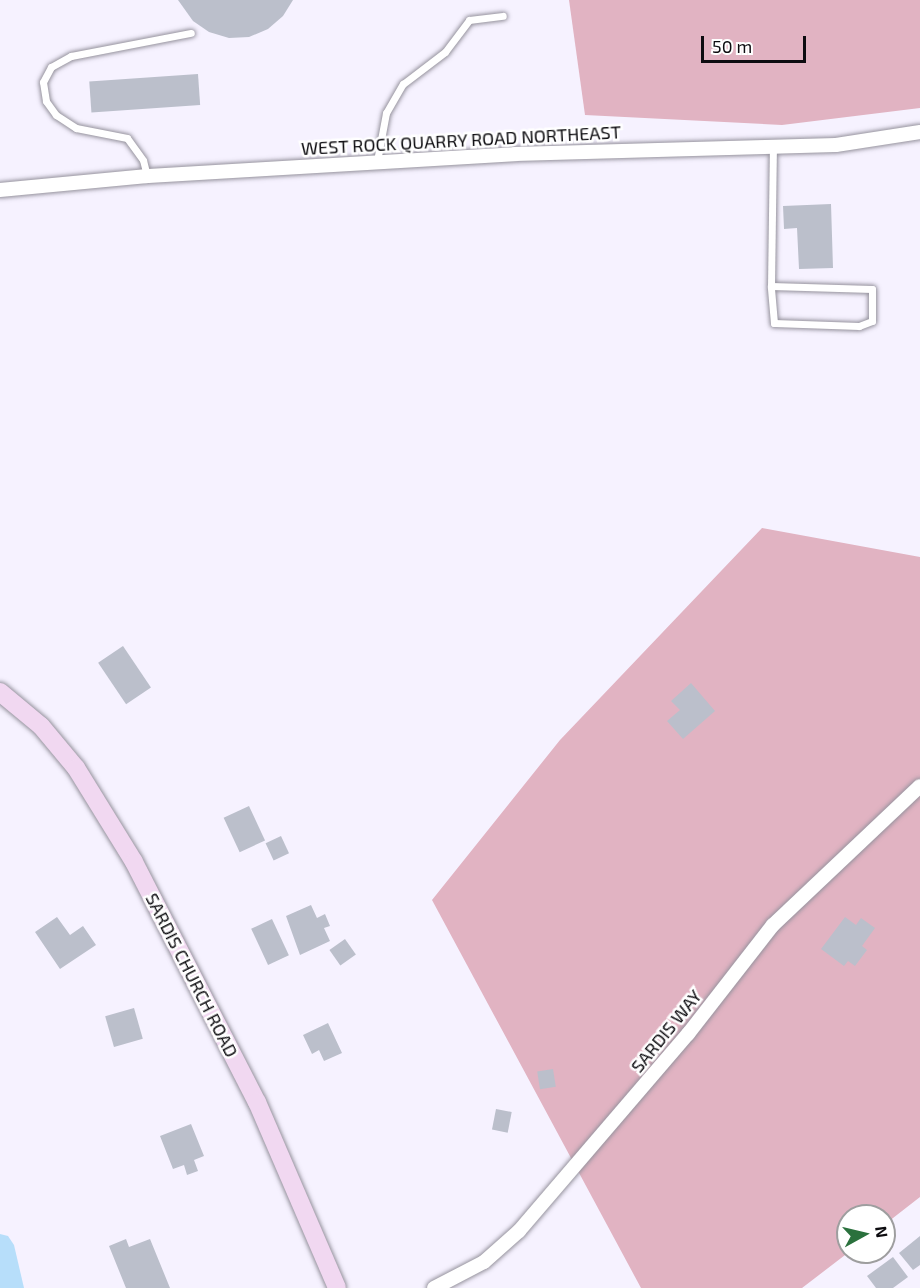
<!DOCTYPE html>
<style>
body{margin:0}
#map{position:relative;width:920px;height:1288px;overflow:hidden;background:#f6f2ff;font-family:"Exo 2",sans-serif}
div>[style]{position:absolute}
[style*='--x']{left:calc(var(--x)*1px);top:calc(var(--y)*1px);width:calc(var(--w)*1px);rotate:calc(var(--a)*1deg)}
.forest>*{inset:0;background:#e1b3c2}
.water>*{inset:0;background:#b7defa}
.building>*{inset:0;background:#bbbfcb;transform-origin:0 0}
.roads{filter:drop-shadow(0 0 2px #96939e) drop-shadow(0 0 2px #96939e)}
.lane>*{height:7px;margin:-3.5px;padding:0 3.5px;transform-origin:3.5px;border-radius:3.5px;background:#fff}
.street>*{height:14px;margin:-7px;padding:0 7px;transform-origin:7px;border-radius:7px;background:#fff}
.secondary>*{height:18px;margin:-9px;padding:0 9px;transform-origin:9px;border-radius:9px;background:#f1d8f1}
span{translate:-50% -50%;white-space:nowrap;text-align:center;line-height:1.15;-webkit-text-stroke:5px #fff;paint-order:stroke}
.street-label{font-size:18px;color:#0d0c10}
.north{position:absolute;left:836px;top:1204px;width:60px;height:60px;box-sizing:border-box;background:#fff;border:2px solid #9e9e9f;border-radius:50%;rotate:82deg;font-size:16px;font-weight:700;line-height:24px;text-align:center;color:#0d0c10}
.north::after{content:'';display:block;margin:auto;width:21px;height:27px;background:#2a713d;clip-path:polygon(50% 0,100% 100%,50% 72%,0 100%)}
.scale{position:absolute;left:701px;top:36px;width:105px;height:27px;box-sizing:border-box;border:3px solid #0d0c10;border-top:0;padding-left:8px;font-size:18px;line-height:21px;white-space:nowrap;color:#0d0c10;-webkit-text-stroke:4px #fff;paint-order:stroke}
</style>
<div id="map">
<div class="forest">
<div style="clip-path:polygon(569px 0,920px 0,920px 108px,782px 125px,585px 115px)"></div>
<div style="clip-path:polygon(762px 528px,920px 557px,920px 1197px,884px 1225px,884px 1216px,848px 1216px,849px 1252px,802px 1288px,641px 1288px,432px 900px,560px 740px)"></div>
</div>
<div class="water">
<div style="clip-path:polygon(0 1234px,8px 1236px,14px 1245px,24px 1288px,0 1288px)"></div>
</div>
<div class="building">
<div style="clip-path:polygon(178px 0,293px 0,283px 16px,268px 29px,249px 37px,229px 38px,209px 32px,193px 21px)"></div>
<div style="left:198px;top:74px;width:31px;height:109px;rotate:86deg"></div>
<div style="clip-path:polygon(831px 204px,833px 268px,799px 269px,797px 228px,784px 229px,783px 206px)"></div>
<div style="left:123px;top:646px;width:50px;height:30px;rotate:56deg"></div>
<div style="clip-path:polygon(691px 683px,715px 711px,683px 739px,667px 721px,680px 710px,671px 701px)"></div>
<div style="left:249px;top:806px;width:38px;height:28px;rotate:65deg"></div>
<div style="left:281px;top:836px;width:19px;height:17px;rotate:65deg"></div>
<div style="clip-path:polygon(311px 905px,317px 918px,325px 914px,330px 926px,324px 928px,330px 941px,300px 955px,286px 916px)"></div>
<div style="clip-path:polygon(57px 917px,70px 935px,83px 926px,96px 945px,60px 969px,35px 932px)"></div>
<div style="clip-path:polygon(845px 917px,856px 925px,861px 918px,875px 928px,862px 946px,867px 950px,855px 966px,848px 961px,844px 966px,821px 949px)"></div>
<div style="left:272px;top:919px;width:40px;height:23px;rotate:65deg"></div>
<div style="left:345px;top:939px;width:19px;height:19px;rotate:55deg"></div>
<div style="left:134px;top:1008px;width:32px;height:30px;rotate:74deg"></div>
<div style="clip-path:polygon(328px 1023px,342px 1053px,324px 1061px,319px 1050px,312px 1054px,303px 1035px)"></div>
<div style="left:553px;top:1069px;width:18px;height:16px;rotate:81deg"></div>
<div style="left:496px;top:1109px;width:16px;height:21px;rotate:11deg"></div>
<div style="clip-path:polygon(191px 1124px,204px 1156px,194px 1160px,198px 1171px,187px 1175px,184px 1165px,173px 1169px,160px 1136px)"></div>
<div style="clip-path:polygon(920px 1236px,920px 1265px,913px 1270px,899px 1253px)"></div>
<div style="clip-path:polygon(126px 1239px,129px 1247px,150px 1239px,170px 1288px,126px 1288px,109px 1246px)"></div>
<div style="clip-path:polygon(893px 1257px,908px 1277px,893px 1288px,876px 1288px,867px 1276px)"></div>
</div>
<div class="roads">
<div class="lane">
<div style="--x:377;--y:161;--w:49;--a:-79.4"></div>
<div style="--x:386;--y:113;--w:34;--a:-60"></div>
<div style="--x:403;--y:84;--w:53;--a:-37.3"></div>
<div style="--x:445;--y:52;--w:40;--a:-53"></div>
<div style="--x:469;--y:20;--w:34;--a:-7"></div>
<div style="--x:147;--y:176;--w:16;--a:-104"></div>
<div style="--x:143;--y:160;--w:27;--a:-126"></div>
<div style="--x:127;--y:138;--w:52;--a:-168.9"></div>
<div style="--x:76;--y:128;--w:24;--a:-147"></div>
<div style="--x:56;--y:115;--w:17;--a:-126"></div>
<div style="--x:46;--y:101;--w:19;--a:-99"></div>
<div style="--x:43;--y:82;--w:17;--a:-62"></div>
<div style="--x:51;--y:67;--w:23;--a:-29"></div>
<div style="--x:71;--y:56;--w:122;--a:-10.9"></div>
<div style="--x:771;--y:286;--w:101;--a:1.7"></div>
<div style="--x:872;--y:289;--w:32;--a:90"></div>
<div style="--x:872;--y:321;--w:14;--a:159"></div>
<div style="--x:859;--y:326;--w:85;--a:-178"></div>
<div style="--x:774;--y:323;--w:37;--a:-95"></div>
<div style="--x:771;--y:286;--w:139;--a:-89.2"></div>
</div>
<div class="street">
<div style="--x:0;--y:190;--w:148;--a:-5.4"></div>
<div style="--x:147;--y:176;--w:369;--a:-3.4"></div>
<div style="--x:515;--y:154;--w:321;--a:-1.6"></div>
<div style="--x:836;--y:145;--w:85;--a:-8.8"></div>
<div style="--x:434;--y:1288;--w:56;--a:-27.5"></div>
<div style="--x:484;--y:1262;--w:47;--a:-41.5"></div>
<div style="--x:519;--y:1231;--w:260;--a:-49.4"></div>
<div style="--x:688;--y:1034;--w:138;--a:-52.1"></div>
<div style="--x:773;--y:925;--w:202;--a:-43.4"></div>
</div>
<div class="secondary">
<div style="--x:0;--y:692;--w:53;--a:39.7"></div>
<div style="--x:41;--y:726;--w:55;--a:50.2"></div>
<div style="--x:76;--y:768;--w:110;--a:58.3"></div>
<div style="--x:134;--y:862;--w:270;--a:62.9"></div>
<div style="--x:257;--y:1102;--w:202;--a:66.7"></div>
</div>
</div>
<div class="street-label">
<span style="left:461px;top:140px;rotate:-3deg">WEST ROCK QUARRY ROAD NORTHEAST</span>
<span style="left:192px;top:975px;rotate:63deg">SARDIS CHURCH ROAD</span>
<span style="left:666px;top:1031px;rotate:-51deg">SARDIS WAY</span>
</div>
<div class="north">N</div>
<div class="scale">50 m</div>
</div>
